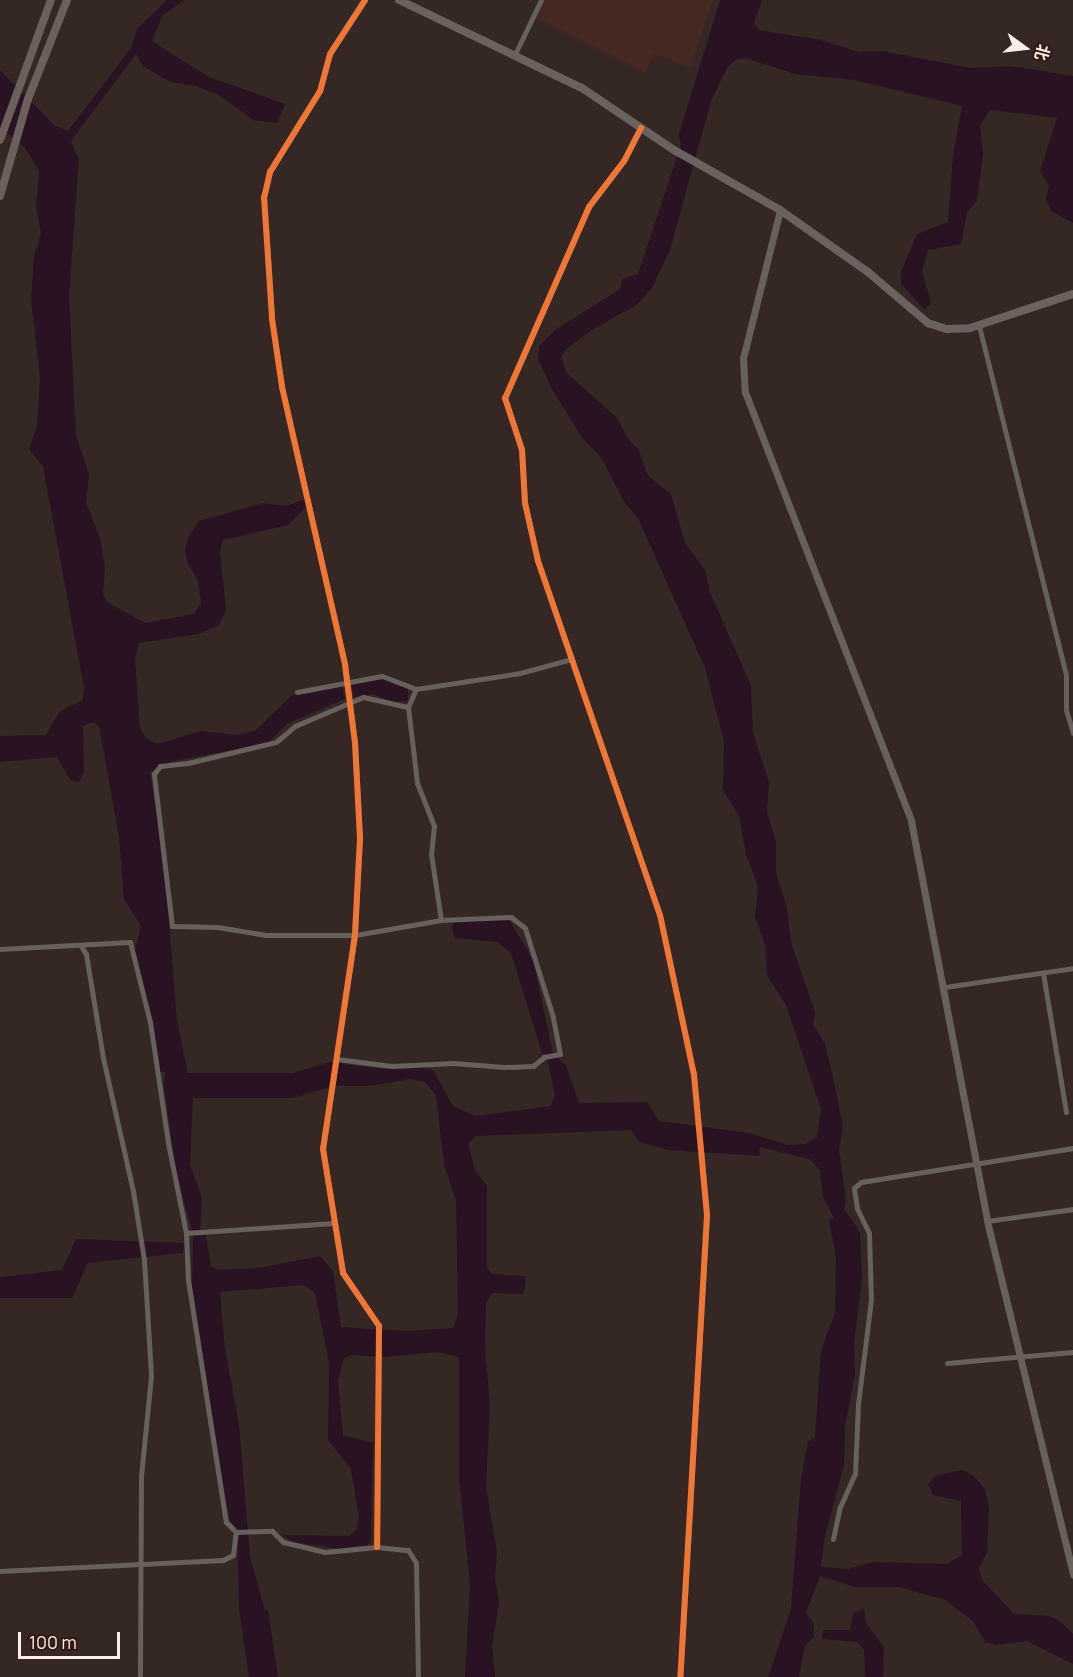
<!DOCTYPE html>
<meta charset="utf-8">
<style>
body{margin:0}
#map{position:relative;width:1073px;height:1677px;overflow:hidden;background:#352724;font-family:Manrope,"Noto Sans SC",sans-serif}
div>[style]{position:absolute}
[style*='--x']{left:calc(var(--x)*1px);top:calc(var(--y)*1px);width:calc(var(--w)*1px);rotate:calc(var(--a)*1deg)}
.built>*{inset:0;background:#462822}
.water>*{inset:0;background:#291323}
.minor>*{height:5px;margin:-2.5px;padding:0 2.5px;transform-origin:2.5px;border-radius:2.5px;background:#67605c}
.tertiary>*{height:7px;margin:-3.5px;padding:0 3.5px;transform-origin:3.5px;border-radius:3.5px;background:#67605c}
.secondary>*{height:8px;margin:-4px;padding:0 4px;transform-origin:4px;border-radius:4px;background:#6b625f}
.primary>*{height:8px;margin:-4px;padding:0 4px;transform-origin:4px;border-radius:4px;background:#6b605b}
.cycleway>*{height:6px;margin:-3px;padding:0 3px;transform-origin:3px;border-radius:3px;background:#f07635}
span{translate:-50% -50%;white-space:nowrap;text-align:center;line-height:1.15;-webkit-text-stroke:5px #321914;paint-order:stroke}
.north{position:absolute;left:995px;top:18px;width:60px;height:60px;-webkit-text-stroke:4px #321914;paint-order:stroke;rotate:105deg;font-size:16px;font-weight:700;line-height:24px;text-align:center;color:#feece8}
.north::after{content:'';display:block;margin:auto;width:21px;height:27px;background:#feece8;clip-path:polygon(50% 0,100% 100%,50% 72%,0 100%)}
.scale{position:absolute;left:18px;top:1632px;width:102px;height:27px;box-sizing:border-box;border:3px solid #feece8;border-top:0;padding-left:8px;font-size:18px;line-height:21px;white-space:nowrap;color:#feece8;-webkit-text-stroke:4px #321914;paint-order:stroke}
</style>
<div id="map">
<div class="built">
<div style="clip-path:polygon(545px 0,713px 0,691px 67px,654px 54px,646px 73px,536px 18px)"></div>
</div>
<div class="water">
<div style="clip-path:polygon(evenodd,167px 0,184px 0,162px 16px,152px 41px,207px 76px,285px 104px,277px 123px,253px 120px,219px 95px,196px 86px,170px 82px,143px 66px,136px 54px,71px 141px,79px 159px,69px 296px,76px 435px,89px 474px,86px 503px,100px 538px,105px 568px,103px 594px,107px 602px,145px 623px,194px 614px,201px 603px,198px 581px,187px 562px,185px 549px,189px 536px,199px 521px,263px 503px,287px 506px,305px 499px,306px 507px,288px 525px,223px 540px,220px 552px,226px 610px,219px 625px,199px 634px,139px 643px,135px 659px,140px 728px,146px 739px,158px 744px,200px 731px,239px 735px,256px 730px,291px 696px,342px 684px,345px 699px,288px 723px,268px 743px,170px 762px,150px 772px,164px 860px,177px 1021px,188px 1073px,293px 1073px,330px 1062px,380px 1069px,423px 1067px,433px 1070px,453px 1106px,475px 1116px,551px 1106px,555px 1095px,546px 1054px,542px 1053px,511px 953px,498px 942px,455px 938px,452px 930px,453px 922px,509px 919px,533px 960px,553px 1053px,566px 1065px,579px 1103px,647px 1102px,659px 1121px,749px 1133px,788px 1145px,805px 1144px,817px 1137px,821px 1109px,786px 1005px,767px 975px,765px 945px,755px 917px,758px 887px,746px 854px,739px 816px,723px 790px,724px 741px,705px 668px,638px 518px,625px 503px,600px 456px,583px 439px,553px 391px,538px 359px,539px 346px,555px 330px,620px 289px,622px 279px,638px 274px,681px 145px,679px 134px,720px 0,762px 0,754px 23px,759px 30px,821px 40px,859px 52px,882px 51px,971px 68px,1011px 66px,1073px 76px,1073px 223px,1051px 211px,1046px 199px,1049px 186px,1040px 171px,1057px 118px,990px 110px,980px 126px,983px 154px,977px 201px,967px 212px,961px 244px,928px 250px,922px 272px,931px 303px,924px 309px,901px 284px,901px 272px,917px 234px,948px 222px,953px 155px,962px 106px,854px 80px,795px 74px,746px 58px,735px 60px,727px 68px,711px 101px,670px 250px,652px 288px,638px 304px,592px 330px,566px 349px,561px 357px,566px 372px,618px 419px,628px 439px,639px 450px,648px 476px,671px 494px,685px 543px,705px 570px,710px 592px,751px 686px,753px 733px,769px 782px,767px 811px,776px 842px,776px 873px,787px 908px,791px 942px,815px 1012px,813px 1024px,825px 1044px,833px 1077px,843px 1127px,839px 1149px,846px 1200px,844px 1209px,860px 1232px,862px 1279px,854px 1343px,855px 1375px,845px 1426px,844px 1465px,825px 1536px,821px 1567px,848px 1569px,872px 1562px,947px 1564px,962px 1555px,961px 1501px,933px 1495px,928px 1484px,937px 1475px,962px 1470px,974px 1476px,985px 1489px,989px 1508px,987px 1552px,979px 1568px,982px 1580px,1014px 1614px,1050px 1616px,1061px 1622px,1073px 1634px,1073px 1664px,1027px 1641px,996px 1645px,985px 1642px,973px 1621px,945px 1600px,899px 1587px,855px 1587px,820px 1576px,806px 1613px,814px 1624px,814px 1637px,805px 1646px,799px 1677px,768px 1677px,791px 1608px,801px 1479px,808px 1442px,815px 1437px,821px 1350px,835px 1313px,836px 1258px,829px 1220px,834px 1218px,823px 1197px,820px 1170px,809px 1159px,760px 1147px,759px 1156px,668px 1150px,639px 1142px,631px 1130px,475px 1136px,468px 1144px,475px 1170px,487px 1186px,487px 1268px,492px 1274px,525px 1276px,526px 1282px,523px 1294px,492px 1293px,486px 1303px,485px 1350px,490px 1405px,486px 1486px,497px 1553px,495px 1577px,499px 1603px,492px 1645px,495px 1677px,465px 1677px,470px 1585px,459px 1477px,459px 1357px,437px 1352px,383px 1357px,352px 1355px,344px 1358px,338px 1380px,343px 1435px,373px 1443px,371px 1540px,368px 1545px,339px 1549px,294px 1542px,281px 1535px,349px 1536px,356px 1530px,359px 1519px,351px 1469px,328px 1440px,329px 1362px,315px 1293px,304px 1285px,220px 1292px,225px 1348px,239px 1425px,250px 1557px,265px 1610px,268px 1610px,278px 1677px,249px 1677px,239px 1609px,237px 1528px,230px 1521px,226px 1501px,192px 1288px,193px 1235px,176px 1171px,164px 1087px,165px 1072px,158px 1072px,154px 1033px,135px 951px,141px 926px,124px 899px,119px 837px,99px 726px,94px 722px,83px 726px,84px 771px,79px 782px,70px 780px,57px 757px,0 762px,0 736px,46px 735px,59px 712px,83px 700px,84px 688px,43px 467px,29px 449px,37px 426px,40px 378px,31px 299px,34px 257px,41px 233px,36px 207px,39px 171px,25px 148px,0 127px,0 70px,54px 125px,68px 131px,131px 48px,137px 29px,167px 0,410px 1079px,425px 1082px,436px 1095px,444px 1165px,456px 1201px,458px 1314px,453px 1328px,405px 1331px,341px 1327px,333px 1271px,320px 1256px,258px 1268px,218px 1270px,211px 1266px,206px 1235px,200px 1235px,202px 1198px,190px 1165px,193px 1098px,293px 1098px,334px 1086px,369px 1086px,410px 1079px)"></div>
<div style="clip-path:polygon(385px 679px,408px 687px,408px 701px,392px 702px,373px 694px,354px 697px,351px 683px)"></div>
<div style="clip-path:polygon(76px 1239px,184px 1243px,183px 1253px,88px 1263px,72px 1298px,0 1298px,0 1277px,62px 1270px)"></div>
<div style="clip-path:polygon(864px 1608px,866px 1623px,884px 1647px,883px 1677px,865px 1677px,864px 1650px,857px 1642px,822px 1639px,823px 1630px,850px 1630px,853px 1614px)"></div>
</div>
<div class="minor">
<div style="--x:365;--y:0;--w:64;--a:122.9"></div>
<div style="--x:330;--y:54;--w:38;--a:105"></div>
<div style="--x:320;--y:91;--w:95;--a:121.7"></div>
<div style="--x:270;--y:172;--w:26;--a:103"></div>
<div style="--x:264;--y:197;--w:122;--a:86.2"></div>
<div style="--x:272;--y:319;--w:69;--a:81.6"></div>
<div style="--x:282;--y:387;--w:285;--a:77.2"></div>
<div style="--x:345;--y:665;--w:79;--a:82.7"></div>
<div style="--x:355;--y:743;--w:95;--a:87"></div>
<div style="--x:360;--y:838;--w:97;--a:93"></div>
<div style="--x:355;--y:935;--w:216;--a:98.5"></div>
<div style="--x:323;--y:1149;--w:126;--a:80.8"></div>
<div style="--x:343;--y:1273;--w:64;--a:55.8"></div>
<div style="--x:379;--y:1326;--w:221;--a:90.5"></div>
<div style="--x:515;--y:54;--w:60;--a:-64.3"></div>
<div style="--x:641;--y:128;--w:37;--a:117"></div>
<div style="--x:624;--y:161;--w:58;--a:127.3"></div>
<div style="--x:589;--y:207;--w:209;--a:113.7"></div>
<div style="--x:505;--y:398;--w:55;--a:71.9"></div>
<div style="--x:522;--y:450;--w:53;--a:86.8"></div>
<div style="--x:525;--y:503;--w:59;--a:77.4"></div>
<div style="--x:538;--y:561;--w:374;--a:71"></div>
<div style="--x:660;--y:915;--w:164;--a:78"></div>
<div style="--x:694;--y:1075;--w:141;--a:84.7"></div>
<div style="--x:707;--y:1215;--w:463;--a:93.3"></div>
<div style="--x:979;--y:326;--w:360;--a:76"></div>
<div style="--x:1066;--y:675;--w:35;--a:90"></div>
<div style="--x:1066;--y:710;--w:24;--a:73"></div>
<div style="--x:297;--y:692;--w:86;--a:-10.7"></div>
<div style="--x:382;--y:676;--w:36;--a:21"></div>
<div style="--x:416;--y:689;--w:105;--a:-8.7"></div>
<div style="--x:520;--y:673;--w:54;--a:-15.1"></div>
<div style="--x:408;--y:707;--w:77;--a:83.2"></div>
<div style="--x:417;--y:783;--w:46;--a:68.4"></div>
<div style="--x:434;--y:826;--w:28;--a:96"></div>
<div style="--x:431;--y:854;--w:67;--a:81.4"></div>
<div style="--x:81;--y:946;--w:9;--a:58"></div>
<div style="--x:86;--y:954;--w:105;--a:80.7"></div>
<div style="--x:103;--y:1058;--w:136;--a:77.3"></div>
<div style="--x:133;--y:1191;--w:70;--a:80.9"></div>
<div style="--x:144;--y:1260;--w:116;--a:86.5"></div>
<div style="--x:151;--y:1376;--w:101;--a:95.7"></div>
<div style="--x:141;--y:1477;--w:200;--a:90.3"></div>
<div style="--x:0;--y:949;--w:130;--a:-3.1"></div>
<div style="--x:130;--y:942;--w:82;--a:76"></div>
<div style="--x:150;--y:1022;--w:122;--a:81.5"></div>
<div style="--x:168;--y:1143;--w:92;--a:78.7"></div>
<div style="--x:186;--y:1233;--w:47;--a:87.6"></div>
<div style="--x:188;--y:1280;--w:245;--a:81.1"></div>
<div style="--x:226;--y:1522;--w:14;--a:45"></div>
<div style="--x:1043;--y:973;--w:141;--a:80.6"></div>
<div style="--x:945;--y:987;--w:129;--a:-8.4"></div>
<div style="--x:337;--y:1059;--w:55;--a:7.3"></div>
<div style="--x:392;--y:1066;--w:62;--a:-2.8"></div>
<div style="--x:454;--y:1063;--w:50;--a:4.6"></div>
<div style="--x:504;--y:1067;--w:29;--a:-2"></div>
<div style="--x:533;--y:1066;--w:14;--a:-39"></div>
<div style="--x:544;--y:1057;--w:16;--a:-11"></div>
<div style="--x:560;--y:1054;--w:38;--a:-101"></div>
<div style="--x:553;--y:1017;--w:93;--a:-107.5"></div>
<div style="--x:525;--y:928;--w:18;--a:-142"></div>
<div style="--x:511;--y:917;--w:70;--a:177.5"></div>
<div style="--x:441;--y:920;--w:87;--a:170.1"></div>
<div style="--x:355;--y:935;--w:89;--a:180"></div>
<div style="--x:266;--y:935;--w:49;--a:-170.5"></div>
<div style="--x:218;--y:927;--w:46;--a:-178.8"></div>
<div style="--x:172;--y:926;--w:153;--a:-96.8"></div>
<div style="--x:154;--y:774;--w:10;--a:-53"></div>
<div style="--x:160;--y:766;--w:28;--a:-6"></div>
<div style="--x:188;--y:763;--w:90;--a:-13.4"></div>
<div style="--x:276;--y:742;--w:25;--a:-40"></div>
<div style="--x:295;--y:726;--w:74;--a:-23.1"></div>
<div style="--x:363;--y:697;--w:46;--a:12.5"></div>
<div style="--x:408;--y:707;--w:20;--a:-66"></div>
<div style="--x:987;--y:1221;--w:87;--a:-7.9"></div>
<div style="--x:186;--y:1233;--w:148;--a:-3.9"></div>
<div style="--x:947;--y:1363;--w:126;--a:-5"></div>
<div style="--x:833;--y:1539;--w:33;--a:-78"></div>
<div style="--x:840;--y:1507;--w:37;--a:-66"></div>
<div style="--x:855;--y:1473;--w:69;--a:-87.5"></div>
<div style="--x:858;--y:1404;--w:105;--a:-82.9"></div>
<div style="--x:871;--y:1300;--w:67;--a:-91.7"></div>
<div style="--x:869;--y:1233;--w:28;--a:-116"></div>
<div style="--x:857;--y:1208;--w:20;--a:-99"></div>
<div style="--x:854;--y:1188;--w:9;--a:-41"></div>
<div style="--x:861;--y:1182;--w:215;--a:-9.1"></div>
<div style="--x:0;--y:1571;--w:223;--a:-2.8"></div>
<div style="--x:223;--y:1560;--w:11;--a:-27"></div>
<div style="--x:233;--y:1555;--w:23;--a:-83"></div>
<div style="--x:236;--y:1532;--w:36;--a:-2"></div>
<div style="--x:272;--y:1531;--w:16;--a:45"></div>
<div style="--x:283;--y:1542;--w:43;--a:13.4"></div>
<div style="--x:325;--y:1552;--w:52;--a:-5.5"></div>
<div style="--x:377;--y:1547;--w:31;--a:6"></div>
<div style="--x:408;--y:1550;--w:15;--a:58"></div>
<div style="--x:416;--y:1563;--w:114;--a:89"></div>
</div>
<div class="tertiary">
<div style="--x:780;--y:210;--w:153;--a:104"></div>
<div style="--x:743;--y:358;--w:34;--a:87"></div>
<div style="--x:745;--y:392;--w:460;--a:68.8"></div>
<div style="--x:911;--y:821;--w:407;--a:79.2"></div>
<div style="--x:987;--y:1221;--w:364;--a:76.3"></div>
</div>
<div class="secondary">
<div style="--x:399;--y:0;--w:203;--a:25.7"></div>
<div style="--x:582;--y:88;--w:111;--a:34"></div>
<div style="--x:674;--y:150;--w:122;--a:29.5"></div>
<div style="--x:780;--y:210;--w:108;--a:35.2"></div>
<div style="--x:868;--y:272;--w:79;--a:40.4"></div>
<div style="--x:928;--y:323;--w:20;--a:18"></div>
<div style="--x:947;--y:329;--w:23;--a:-2"></div>
<div style="--x:970;--y:328;--w:108;--a:-18.3"></div>
</div>
<div class="primary">
<div style="--x:0;--y:140;--w:149;--a:-70"></div>
<div style="--x:0;--y:196;--w:101;--a:-73.9"></div>
<div style="--x:28;--y:99;--w:106;--a:-68.5"></div>
</div>
<div class="cycleway">
<div style="--x:365;--y:0;--w:64;--a:122.9"></div>
<div style="--x:330;--y:54;--w:38;--a:105"></div>
<div style="--x:320;--y:91;--w:95;--a:121.7"></div>
<div style="--x:270;--y:172;--w:26;--a:103"></div>
<div style="--x:264;--y:197;--w:122;--a:86.2"></div>
<div style="--x:272;--y:319;--w:69;--a:81.6"></div>
<div style="--x:282;--y:387;--w:285;--a:77.2"></div>
<div style="--x:345;--y:665;--w:79;--a:82.7"></div>
<div style="--x:355;--y:743;--w:95;--a:87"></div>
<div style="--x:360;--y:838;--w:97;--a:93"></div>
<div style="--x:355;--y:935;--w:216;--a:98.5"></div>
<div style="--x:323;--y:1149;--w:126;--a:80.8"></div>
<div style="--x:343;--y:1273;--w:64;--a:55.8"></div>
<div style="--x:379;--y:1326;--w:221;--a:90.5"></div>
<div style="--x:641;--y:128;--w:37;--a:117"></div>
<div style="--x:624;--y:161;--w:58;--a:127.3"></div>
<div style="--x:589;--y:207;--w:209;--a:113.7"></div>
<div style="--x:505;--y:398;--w:55;--a:71.9"></div>
<div style="--x:522;--y:450;--w:53;--a:86.8"></div>
<div style="--x:525;--y:503;--w:59;--a:77.4"></div>
<div style="--x:538;--y:561;--w:374;--a:71"></div>
<div style="--x:660;--y:915;--w:164;--a:78"></div>
<div style="--x:694;--y:1075;--w:141;--a:84.7"></div>
<div style="--x:707;--y:1215;--w:463;--a:93.3"></div>
</div>
<div class="north">北</div>
<div class="scale">100 m</div>
</div>
